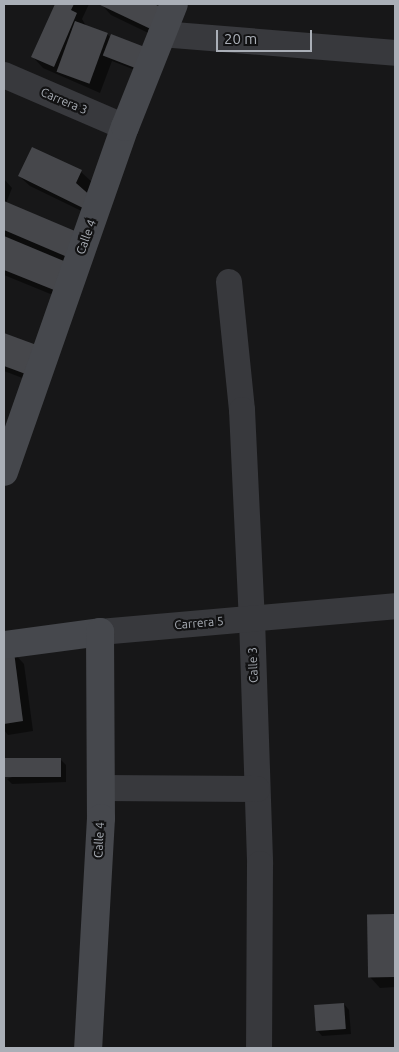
<!DOCTYPE html>
<style>
body{margin:0}
#map{position:relative;width:399px;height:1052px;overflow:hidden;background:#171718;font-family:Ubuntu,sans-serif}
div>[style]{position:absolute}
[style*='--x']{left:calc(var(--x)*1px);top:calc(var(--y)*1px);width:calc(var(--w)*1px);rotate:calc(var(--a)*1deg)}
.shadow>*{inset:0;background:#0007}
.building>*{inset:0;background:#46474b;transform-origin:0 0}
.street>*{height:26px;margin:-13px;padding:0 13px;transform-origin:13px;border-radius:13px;background:#38393d}
.secondary>*{height:28px;margin:-14px;padding:0 14px;transform-origin:14px;border-radius:14px;background:#46484d}
span{translate:-50% -50%;white-space:nowrap;text-align:center;line-height:1.15;-webkit-text-stroke:4.5px #121213;paint-order:stroke}
.street-label{font-size:12px;color:#aaafb7}
.frame{position:absolute;inset:0;border:5px solid #aaafb7;pointer-events:none}
.scale{position:absolute;left:216px;top:30px;width:96px;height:22px;box-sizing:border-box;border:2px solid #aaafb7;border-top:0;padding-left:6px;font-size:15px;line-height:18px;white-space:nowrap;color:#aaafb7;-webkit-text-stroke:4px #121213;paint-order:stroke}
</style>
<div id="map">
<div class="shadow">
<div style="clip-path:polygon(56px 4px,89px 4px,82px 19px,86px 26px,107px 34px,148px 75px,112px 61px,100px 93px,43px 68px,33px 57px)"></div>
<div style="clip-path:polygon(101px 4px,151px 4px,167px 11px,167px 42px,111px 15px)"></div>
<div style="clip-path:polygon(81px 172px,92px 182px,86px 194px,98px 219px,30px 186px,19px 176px)"></div>
<div style="clip-path:polygon(4px 179px,12px 188px,6px 203px,82px 269px,70px 302px,4px 275px)"></div>
<div style="clip-path:polygon(4px 334px,41px 348px,41px 385px,4px 371px)"></div>
<div style="clip-path:polygon(14px 653px,24px 664px,33px 731px,8px 735px,4px 730px,4px 655px)"></div>
<div style="clip-path:polygon(60px 759px,66px 765px,66px 782px,12px 784px,7px 779px)"></div>
<div style="clip-path:polygon(393px 915px,395px 987px,380px 988px,370px 977px)"></div>
<div style="clip-path:polygon(344px 1004px,349px 1010px,351px 1034px,322px 1036px,317px 1030px)"></div>
</div>
<div class="building">
<div style="clip-path:polygon(55px 4px,74px 4px,71px 10px,77px 13px,54px 67px,31px 57px)"></div>
<div style="clip-path:polygon(98px 4px,154px 4px,167px 10px,157px 32px)"></div>
<div style="left:75px;top:21px;width:35px;height:54px;rotate:20deg"></div>
<div style="left:111px;top:34px;width:43px;height:23px;rotate:21deg"></div>
<div style="clip-path:polygon(32px 147px,82px 170px,76px 183px,93px 198px,87px 210px,18px 176px)"></div>
<div style="clip-path:polygon(4px 201px,82px 234px,72px 259px,4px 230px)"></div>
<div style="clip-path:polygon(4px 236px,71px 264px,59px 292px,4px 270px)"></div>
<div style="clip-path:polygon(4px 333px,42px 347px,31px 376px,4px 366px)"></div>
<div style="clip-path:polygon(14px 652px,23px 721px,4px 724px,4px 654px)"></div>
<div style="left:61px;top:758px;width:19px;height:56px;rotate:90deg"></div>
<div style="left:394px;top:914px;width:63px;height:27px;rotate:89deg"></div>
<div style="left:344px;top:1003px;width:26px;height:30px;rotate:86deg"></div>
</div>
<div class="street">
<div style="--x:161;--y:34;--w:235;--a:4.6"></div>
<div style="--x:4;--y:75;--w:132;--a:23.3"></div>
<div style="--x:229;--y:282;--w:129;--a:84.2"></div>
<div style="--x:242;--y:410;--w:209;--a:87.3"></div>
<div style="--x:252;--y:619;--w:245;--a:88.1"></div>
<div style="--x:260;--y:864;--w:184;--a:90.3"></div>
<div style="--x:100;--y:632;--w:296;--a:-5"></div>
<div style="--x:101;--y:788;--w:156;--a:0.4"></div>
</div>
<div class="secondary">
<div style="--x:4;--y:472;--w:366;--a:-70.7"></div>
<div style="--x:125;--y:127;--w:132;--a:-68.3"></div>
<div style="--x:4;--y:645;--w:97;--a:-7.7"></div>
<div style="--x:100;--y:632;--w:186;--a:89.7"></div>
<div style="--x:101;--y:818;--w:230;--a:93.2"></div>
</div>
<div class="street-label">
<span style="left:64px;top:101px;rotate:23deg">Carrera 3</span>
<span style="left:86px;top:237px;rotate:-70deg">Calle 4</span>
<span style="left:199px;top:623px;rotate:-5deg">Carrera 5</span>
<span style="left:253px;top:665px;rotate:-92deg">Calle 3</span>
<span style="left:99px;top:840px;rotate:-87deg">Calle 4</span>
</div>
<div class="frame"></div>
<div class="scale">20 m</div>
</div>
